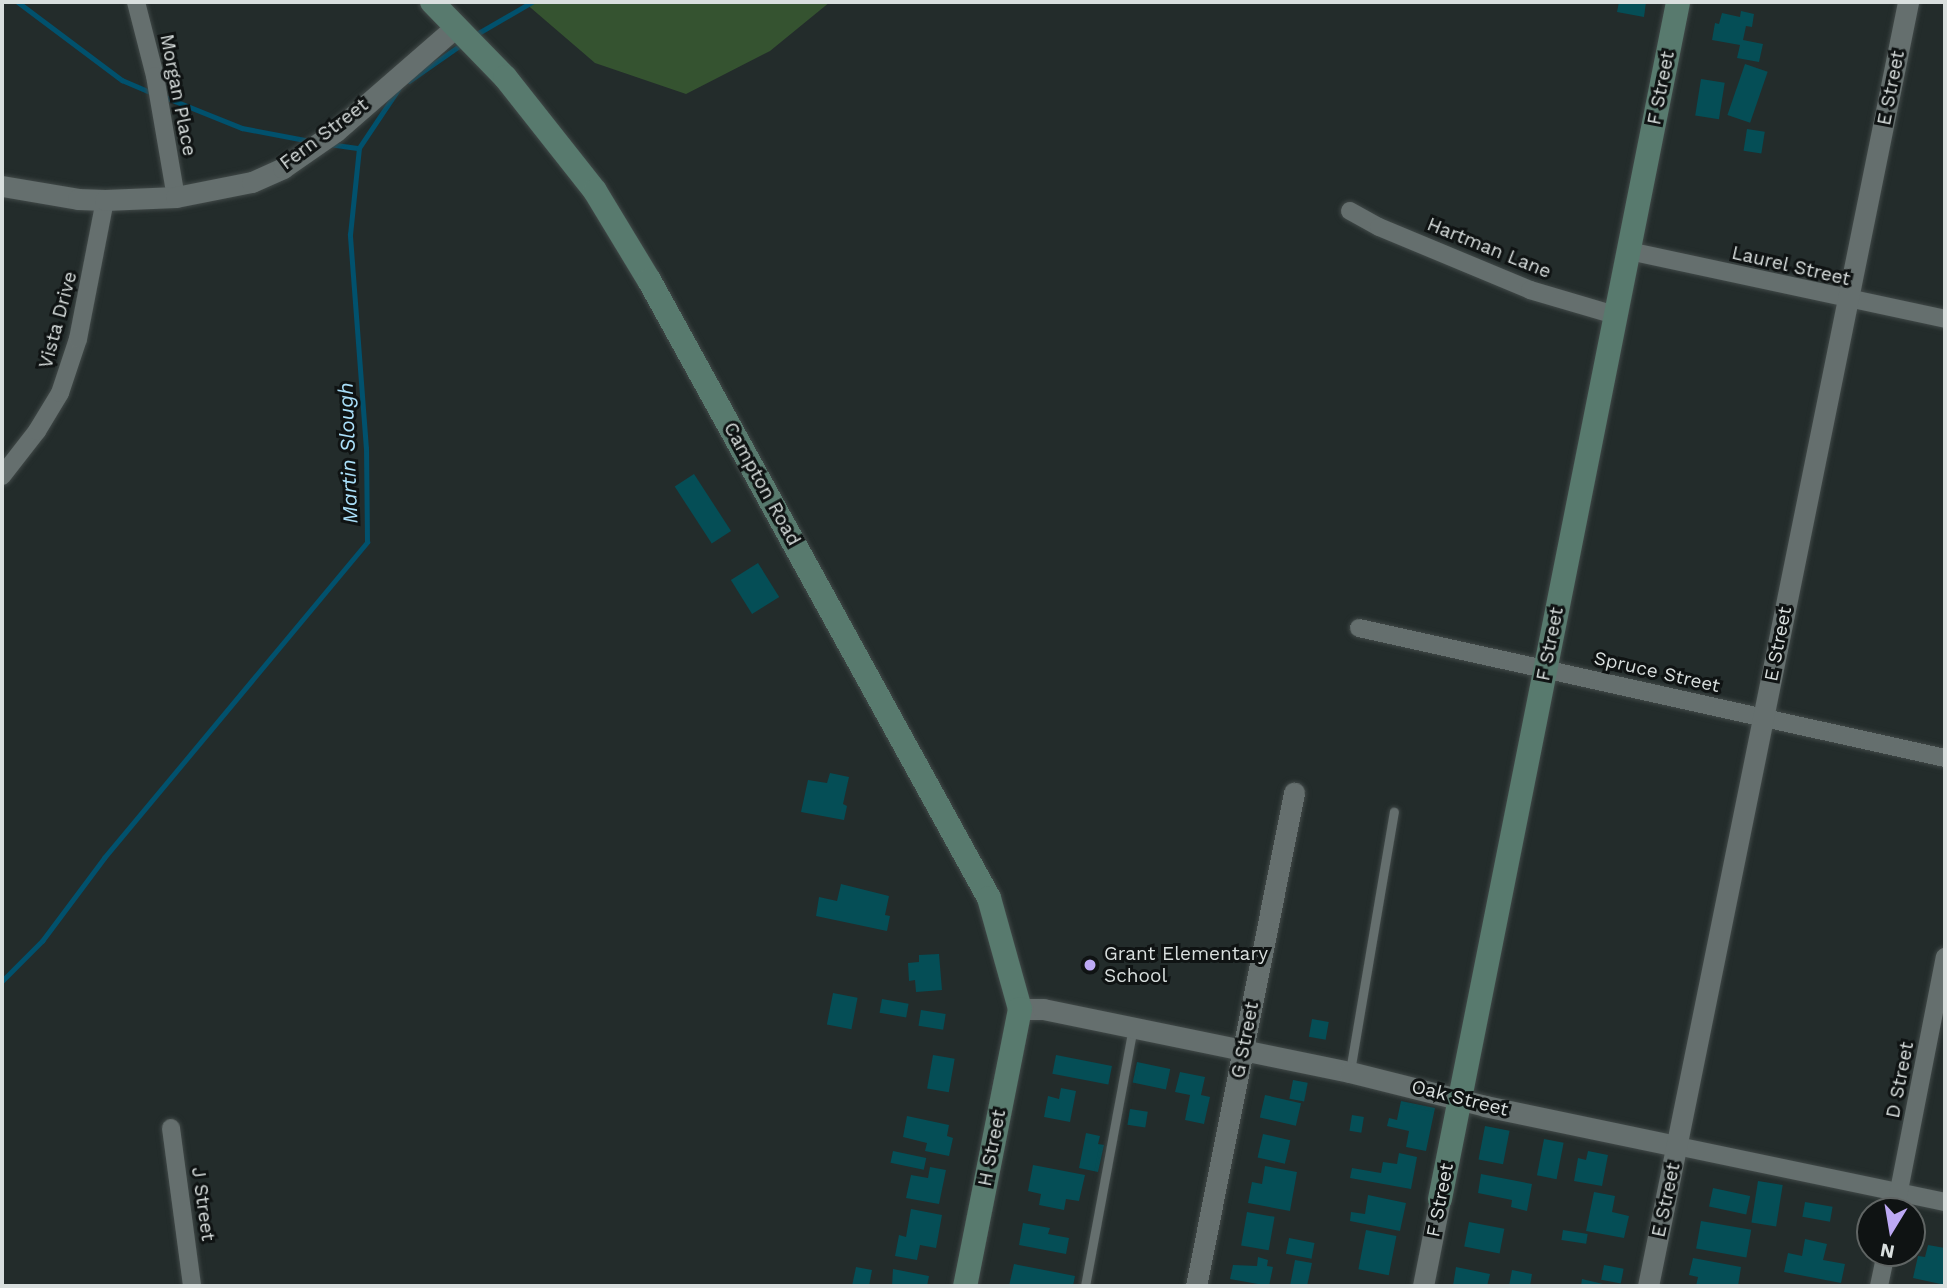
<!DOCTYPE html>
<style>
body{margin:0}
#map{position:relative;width:1947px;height:1288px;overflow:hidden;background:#232c2b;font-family:"Work Sans",sans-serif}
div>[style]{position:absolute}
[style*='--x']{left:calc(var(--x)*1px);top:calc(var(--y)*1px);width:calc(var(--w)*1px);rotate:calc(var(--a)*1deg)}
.green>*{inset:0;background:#355330}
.stream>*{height:4.5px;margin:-2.25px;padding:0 2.25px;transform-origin:2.25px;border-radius:2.25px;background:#01516d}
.building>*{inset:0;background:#054e56;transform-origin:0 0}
.roads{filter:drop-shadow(0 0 2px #414948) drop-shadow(0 0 2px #414948)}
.service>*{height:9px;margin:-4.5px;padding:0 4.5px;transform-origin:4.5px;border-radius:4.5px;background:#656f6e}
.minor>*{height:18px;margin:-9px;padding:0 9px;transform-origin:9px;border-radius:9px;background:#656f6e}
.tertiary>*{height:21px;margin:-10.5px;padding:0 10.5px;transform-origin:10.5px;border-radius:10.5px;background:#656f6e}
.secondary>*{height:24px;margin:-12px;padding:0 12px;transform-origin:12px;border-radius:12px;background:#587a6e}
.dots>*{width:19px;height:19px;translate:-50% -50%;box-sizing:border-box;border:4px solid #0f1313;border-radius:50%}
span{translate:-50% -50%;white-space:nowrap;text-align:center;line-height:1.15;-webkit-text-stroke:6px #0f1313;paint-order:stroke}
.street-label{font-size:19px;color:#d9dfde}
.poi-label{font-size:19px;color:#d9dfde}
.left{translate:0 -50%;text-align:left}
.water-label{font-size:21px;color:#aae0fa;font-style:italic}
.frame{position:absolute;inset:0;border:4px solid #d9dfde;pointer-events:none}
.north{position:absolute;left:1856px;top:1197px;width:70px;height:70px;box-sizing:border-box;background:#0f1313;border:2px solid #606564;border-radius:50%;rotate:191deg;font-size:19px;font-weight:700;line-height:28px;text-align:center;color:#d9dfde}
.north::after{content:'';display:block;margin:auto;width:24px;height:32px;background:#bda9f5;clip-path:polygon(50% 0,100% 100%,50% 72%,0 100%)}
</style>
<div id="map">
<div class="green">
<div style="clip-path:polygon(524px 2px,523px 2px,830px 2px,770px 51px,686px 94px,595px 63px)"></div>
</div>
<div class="stream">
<div style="--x:18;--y:2;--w:130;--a:36.9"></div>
<div style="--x:122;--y:80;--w:34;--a:23"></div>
<div style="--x:475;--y:35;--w:66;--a:-30.1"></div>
<div style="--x:409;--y:81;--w:65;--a:-34.9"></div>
<div style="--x:165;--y:97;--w:83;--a:21.9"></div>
<div style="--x:242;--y:128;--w:69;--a:10.8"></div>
<div style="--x:329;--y:144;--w:30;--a:8"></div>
<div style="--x:2;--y:981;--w:57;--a:-45"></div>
<div style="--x:42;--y:941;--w:104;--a:-53.2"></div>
<div style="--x:104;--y:858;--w:411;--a:-50.2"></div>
<div style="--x:367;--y:542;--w:93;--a:-90.6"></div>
<div style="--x:366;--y:449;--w:215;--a:-94.3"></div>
<div style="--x:350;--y:235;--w:87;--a:-84.1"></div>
<div style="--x:359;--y:148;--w:72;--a:-56.3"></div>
</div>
<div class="building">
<div style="clip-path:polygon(1619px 2px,1646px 2px,1644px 17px,1617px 12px)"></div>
<div style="clip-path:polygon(1741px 11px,1754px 14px,1752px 27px,1746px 26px,1743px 40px,1763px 44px,1759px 62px,1737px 58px,1740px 45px,1712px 40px,1715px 23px,1719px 24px,1722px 13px,1740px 17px)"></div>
<div style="left:1745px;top:64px;width:24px;height:54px;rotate:19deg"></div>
<div style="left:1701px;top:79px;width:24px;height:37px;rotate:9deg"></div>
<div style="left:1747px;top:129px;width:18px;height:22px;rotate:9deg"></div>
<div style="left:694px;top:474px;width:68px;height:23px;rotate:57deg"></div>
<div style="left:758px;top:563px;width:40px;height:32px;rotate:58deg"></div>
<div style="clip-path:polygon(830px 773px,849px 777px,843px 804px,847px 806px,844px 820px,801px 812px,808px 780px,827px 783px)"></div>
<div style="clip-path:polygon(841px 884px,889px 896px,885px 915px,890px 916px,887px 931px,816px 916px,819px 897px,837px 901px)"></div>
<div style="clip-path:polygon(939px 954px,942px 990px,916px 992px,915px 980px,909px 981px,908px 963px,919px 962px,919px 955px)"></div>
<div style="left:833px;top:993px;width:25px;height:32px;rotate:11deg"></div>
<div style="left:882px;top:999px;width:27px;height:14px;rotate:10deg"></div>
<div style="left:921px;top:1010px;width:25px;height:16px;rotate:9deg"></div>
<div style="left:1312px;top:1019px;width:17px;height:18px;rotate:10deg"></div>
<div style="left:933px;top:1055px;width:22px;height:34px;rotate:10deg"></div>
<div style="left:1056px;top:1055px;width:57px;height:19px;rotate:11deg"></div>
<div style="left:1137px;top:1062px;width:34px;height:21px;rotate:12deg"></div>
<div style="clip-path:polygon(1180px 1072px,1205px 1077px,1201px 1095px,1210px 1097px,1204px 1124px,1185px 1120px,1190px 1095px,1175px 1092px)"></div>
<div style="left:1293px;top:1080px;width:15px;height:19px;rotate:11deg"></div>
<div style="clip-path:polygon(1061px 1088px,1076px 1091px,1070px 1122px,1044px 1117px,1048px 1096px,1059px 1099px)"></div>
<div style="left:1265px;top:1095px;width:37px;height:23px;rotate:13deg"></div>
<div style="clip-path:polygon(1401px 1101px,1435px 1108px,1426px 1151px,1406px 1147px,1409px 1131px,1387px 1126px,1389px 1118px,1397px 1120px)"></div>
<div style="left:1130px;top:1109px;width:18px;height:16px;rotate:9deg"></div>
<div style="left:1352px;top:1115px;width:12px;height:16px;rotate:9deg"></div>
<div style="clip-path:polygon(907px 1116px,949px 1125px,947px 1136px,953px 1138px,949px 1156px,925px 1151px,927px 1143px,903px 1137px)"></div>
<div style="left:1485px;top:1126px;width:25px;height:34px;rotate:11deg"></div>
<div style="clip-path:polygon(1086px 1133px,1100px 1136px,1098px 1144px,1104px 1145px,1098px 1172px,1079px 1168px)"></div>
<div style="left:1263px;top:1134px;width:28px;height:24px;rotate:13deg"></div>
<div style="left:1544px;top:1139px;width:20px;height:37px;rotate:11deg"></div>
<div style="left:893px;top:1151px;width:34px;height:12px;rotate:12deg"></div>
<div style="clip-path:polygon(1588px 1151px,1608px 1155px,1602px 1186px,1574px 1181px,1578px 1158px,1586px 1160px)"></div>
<div style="clip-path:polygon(1399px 1153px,1417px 1157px,1411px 1189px,1350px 1178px,1352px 1168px,1381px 1173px,1383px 1162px,1397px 1164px)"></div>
<div style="clip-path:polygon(1033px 1165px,1085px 1175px,1079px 1201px,1066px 1199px,1064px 1210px,1039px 1205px,1041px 1194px,1028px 1191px)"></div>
<div style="clip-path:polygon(1265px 1166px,1297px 1172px,1290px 1211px,1248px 1203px,1252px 1182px,1262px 1184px)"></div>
<div style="clip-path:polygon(930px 1167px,946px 1170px,939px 1204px,906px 1198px,911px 1175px,928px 1178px)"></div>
<div style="clip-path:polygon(1481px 1174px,1532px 1184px,1527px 1211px,1511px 1207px,1512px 1200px,1478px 1193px)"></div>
<div style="left:1758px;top:1181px;width:25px;height:42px;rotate:9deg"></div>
<div style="left:1713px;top:1188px;width:38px;height:19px;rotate:12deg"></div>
<div style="clip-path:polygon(1594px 1192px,1615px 1196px,1612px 1212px,1629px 1216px,1624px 1238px,1586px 1231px)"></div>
<div style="clip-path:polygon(1368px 1195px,1406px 1203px,1400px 1231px,1350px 1221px,1351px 1212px,1365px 1214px)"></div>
<div style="left:1805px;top:1202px;width:28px;height:15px;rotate:10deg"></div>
<div style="clip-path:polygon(911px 1209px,942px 1215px,936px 1248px,920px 1245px,917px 1260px,895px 1256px,899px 1235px,906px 1237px)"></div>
<div style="left:1247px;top:1212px;width:28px;height:34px;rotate:10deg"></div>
<div style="left:1701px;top:1221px;width:51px;height:28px;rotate:10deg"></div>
<div style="left:1469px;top:1222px;width:36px;height:25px;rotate:11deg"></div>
<div style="clip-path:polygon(1023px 1223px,1050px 1228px,1048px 1234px,1069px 1238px,1066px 1254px,1019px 1245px)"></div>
<div style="left:1366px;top:1230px;width:31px;height:40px;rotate:11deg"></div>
<div style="left:1563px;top:1230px;width:25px;height:10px;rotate:9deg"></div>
<div style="left:1289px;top:1238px;width:26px;height:16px;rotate:11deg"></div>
<div style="clip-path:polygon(1805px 1239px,1827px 1244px,1823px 1260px,1845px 1264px,1841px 1283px,1784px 1272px,1788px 1253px,1802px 1256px)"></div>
<div style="clip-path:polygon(1928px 1245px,1945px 1248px,1945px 1285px,1913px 1278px,1918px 1256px,1925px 1257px)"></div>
<div style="clip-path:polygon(1258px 1257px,1268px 1260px,1267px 1266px,1273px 1267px,1269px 1286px,1230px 1279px,1233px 1265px,1257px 1266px)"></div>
<div style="clip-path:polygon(1693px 1258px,1741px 1267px,1738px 1286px,1696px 1286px,1698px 1277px,1689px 1275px)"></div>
<div style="clip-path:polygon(1295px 1260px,1312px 1263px,1307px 1286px,1290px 1286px)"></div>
<div style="clip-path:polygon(1014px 1264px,1075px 1276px,1073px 1286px,1009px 1286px)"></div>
<div style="left:1604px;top:1265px;width:20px;height:15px;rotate:11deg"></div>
<div style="clip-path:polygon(856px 1267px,872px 1270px,869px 1286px,852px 1286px)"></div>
<div style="clip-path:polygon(1456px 1267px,1490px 1274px,1487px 1286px,1453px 1286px)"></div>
<div style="clip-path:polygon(893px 1269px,929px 1276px,927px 1286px,892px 1286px)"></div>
<div style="clip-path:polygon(1512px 1270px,1532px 1274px,1530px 1286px,1509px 1286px)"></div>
<div style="clip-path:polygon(1582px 1279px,1603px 1284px,1603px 1286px,1581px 1286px)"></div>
</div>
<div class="roads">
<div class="service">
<div style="--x:1350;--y:1071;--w:263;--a:-80.4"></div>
<div style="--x:1085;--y:1286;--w:262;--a:-79.5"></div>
</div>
<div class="minor">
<div style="--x:136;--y:2;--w:76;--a:75.6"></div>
<div style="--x:155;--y:76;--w:123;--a:80.2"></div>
<div style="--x:1350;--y:211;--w:33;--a:29"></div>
<div style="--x:1379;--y:227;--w:164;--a:22.6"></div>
<div style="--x:1530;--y:290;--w:89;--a:16.4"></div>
<div style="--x:1629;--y:251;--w:323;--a:12.1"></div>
<div style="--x:2;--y:476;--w:57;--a:-52.1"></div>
<div style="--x:37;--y:431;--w:44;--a:-58.8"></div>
<div style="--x:60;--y:393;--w:57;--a:-71.6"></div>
<div style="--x:78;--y:339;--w:142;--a:-79"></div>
<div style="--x:1359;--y:628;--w:600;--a:12.51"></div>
<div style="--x:171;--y:1128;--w:159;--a:82.4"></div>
<div style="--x:1677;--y:1146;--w:274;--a:11.8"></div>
<div style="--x:1895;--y:1211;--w:259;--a:-78.9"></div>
<div style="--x:1879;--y:1286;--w:34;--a:-78"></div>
</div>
<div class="tertiary">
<div style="--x:2;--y:186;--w:77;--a:9.7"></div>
<div style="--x:78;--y:199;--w:27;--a:2"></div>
<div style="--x:105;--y:200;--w:71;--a:-2.4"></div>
<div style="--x:176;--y:197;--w:77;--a:-11.2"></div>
<div style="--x:252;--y:182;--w:34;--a:-24"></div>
<div style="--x:283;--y:168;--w:65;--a:-34.9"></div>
<div style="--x:336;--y:131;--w:160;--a:-41"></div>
<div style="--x:1020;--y:1009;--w:23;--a:0"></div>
<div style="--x:1043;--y:1009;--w:313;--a:11.6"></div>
<div style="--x:1350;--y:1072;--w:139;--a:14.1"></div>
<div style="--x:1485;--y:1106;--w:196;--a:11.8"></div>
<div style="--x:1196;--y:1286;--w:503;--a:-78.76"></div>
<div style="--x:1423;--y:1286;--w:89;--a:-78.9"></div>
<div style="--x:1648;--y:1286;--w:1310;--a:-78.55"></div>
</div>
<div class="secondary">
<div style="--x:432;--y:2;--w:105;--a:45.8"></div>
<div style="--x:505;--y:77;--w:145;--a:51.7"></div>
<div style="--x:595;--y:191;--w:104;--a:58.8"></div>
<div style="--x:649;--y:280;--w:705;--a:61.18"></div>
<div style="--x:989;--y:898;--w:115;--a:74.4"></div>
<div style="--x:1020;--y:1009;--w:282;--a:101.2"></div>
<div style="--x:1440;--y:1199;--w:1220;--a:-78.75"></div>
</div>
</div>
<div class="dots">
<div style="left:1090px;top:965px;background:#bda9f5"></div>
</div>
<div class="street-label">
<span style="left:1661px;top:88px;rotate:-79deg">F Street</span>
<span style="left:1891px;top:88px;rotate:-79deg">E Street</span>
<span style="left:178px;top:95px;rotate:79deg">Morgan Place</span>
<span style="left:324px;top:134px;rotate:-37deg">Fern Street</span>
<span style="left:1489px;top:248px;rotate:22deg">Hartman Lane</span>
<span style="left:1791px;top:266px;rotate:13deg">Laurel Street</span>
<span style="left:58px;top:320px;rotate:-75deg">Vista Drive</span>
<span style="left:762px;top:484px;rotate:61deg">Campton Road</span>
<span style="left:1550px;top:644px;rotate:-79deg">F Street</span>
<span style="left:1778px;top:644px;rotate:-79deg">E Street</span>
<span style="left:1657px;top:672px;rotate:13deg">Spruce Street</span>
<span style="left:1245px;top:1040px;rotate:-79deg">G Street</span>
<span style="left:1900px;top:1080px;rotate:-79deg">D Street</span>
<span style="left:1460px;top:1098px;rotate:14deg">Oak Street</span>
<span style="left:992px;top:1148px;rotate:-79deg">H Street</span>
<span style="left:1440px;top:1200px;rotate:-79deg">F Street</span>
<span style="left:1666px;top:1200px;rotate:-78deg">E Street</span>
<span style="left:203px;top:1204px;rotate:82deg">J Street</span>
</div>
<div class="poi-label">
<span class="left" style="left:1104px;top:965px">Grant Elementary<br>School</span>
</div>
<div class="water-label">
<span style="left:348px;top:453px;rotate:-92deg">Martin Slough</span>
</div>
<div class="frame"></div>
<div class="north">N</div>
</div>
